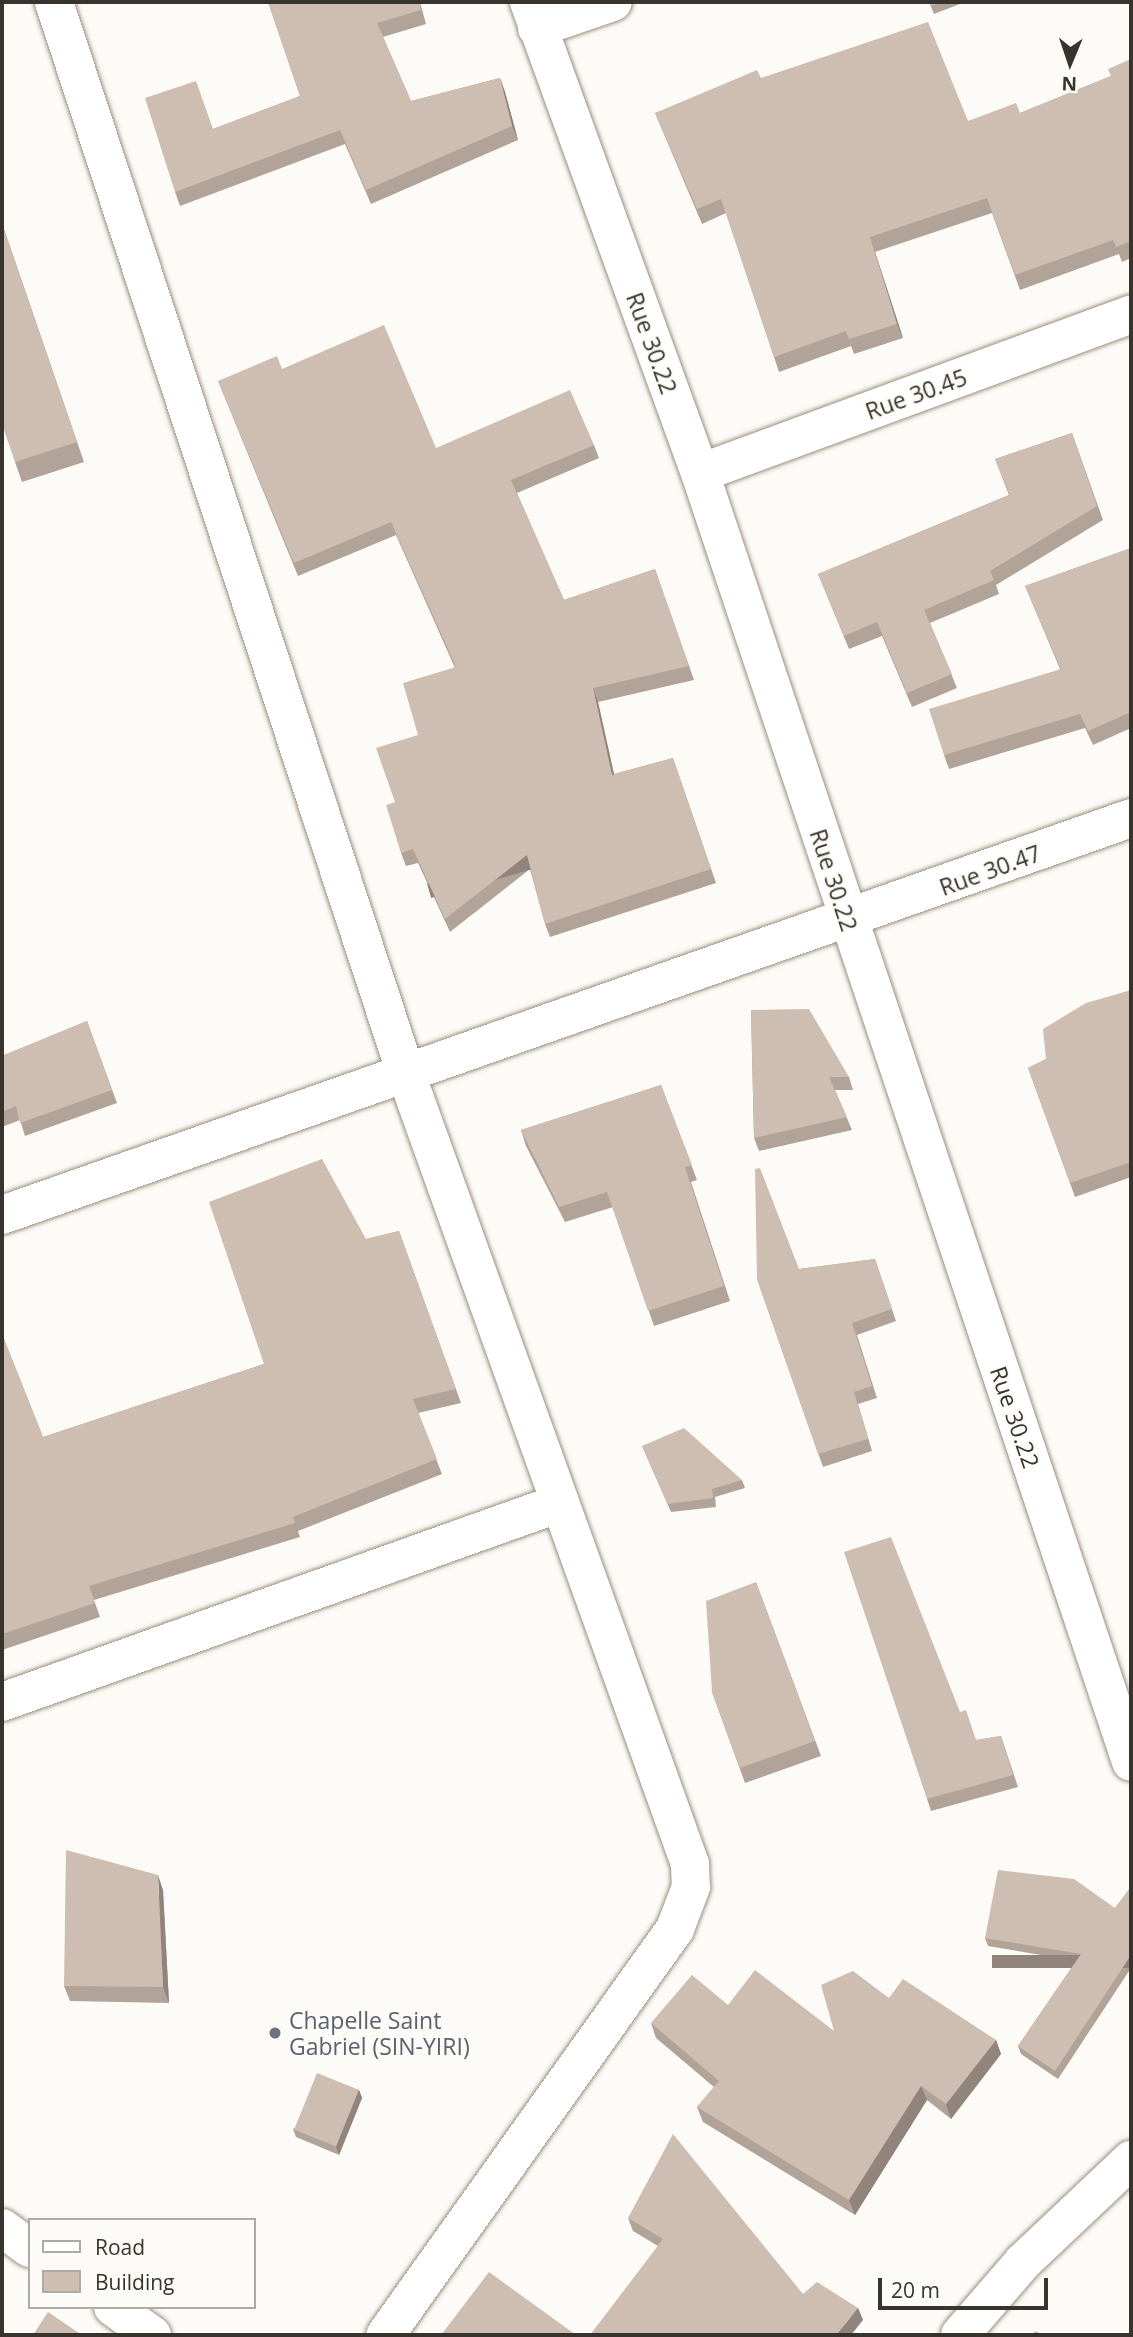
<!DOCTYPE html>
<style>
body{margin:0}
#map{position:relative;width:1133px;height:2337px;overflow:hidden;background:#fdfbf7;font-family:"Open Sans",sans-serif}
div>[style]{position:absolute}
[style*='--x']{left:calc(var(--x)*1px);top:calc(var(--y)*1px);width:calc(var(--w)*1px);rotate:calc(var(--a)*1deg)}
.roads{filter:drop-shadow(0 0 2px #998f7f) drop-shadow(0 0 2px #998f7f)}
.minor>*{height:38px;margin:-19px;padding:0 19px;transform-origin:19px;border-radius:19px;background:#fff}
.wall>*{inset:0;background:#b1a398}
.shaded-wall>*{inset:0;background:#90847c;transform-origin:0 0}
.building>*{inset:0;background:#cebdb1;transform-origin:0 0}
.dots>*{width:19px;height:19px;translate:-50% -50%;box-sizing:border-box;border:4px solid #fdfbf7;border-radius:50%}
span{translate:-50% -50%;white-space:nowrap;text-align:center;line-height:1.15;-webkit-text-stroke:5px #fdfbf7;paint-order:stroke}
.street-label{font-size:23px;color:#38342d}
.worship-label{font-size:23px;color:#5b616d}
.left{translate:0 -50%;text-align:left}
.frame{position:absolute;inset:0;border:4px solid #38342d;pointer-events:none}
.legend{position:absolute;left:28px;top:2218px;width:228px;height:91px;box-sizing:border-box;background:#fdfbf7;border:2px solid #aeaba6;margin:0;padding:9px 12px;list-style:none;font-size:21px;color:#38342d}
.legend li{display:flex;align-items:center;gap:14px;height:35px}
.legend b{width:35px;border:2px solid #aeaba6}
.north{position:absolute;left:1035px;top:28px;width:70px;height:70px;-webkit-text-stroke:5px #fdfbf7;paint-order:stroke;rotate:182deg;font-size:19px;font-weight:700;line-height:28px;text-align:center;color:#38342d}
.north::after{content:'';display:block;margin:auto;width:24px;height:32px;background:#38342d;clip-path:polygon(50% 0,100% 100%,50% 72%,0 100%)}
.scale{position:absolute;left:878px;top:2278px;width:170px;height:32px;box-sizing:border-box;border:4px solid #38342d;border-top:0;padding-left:9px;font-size:21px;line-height:24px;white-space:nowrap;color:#38342d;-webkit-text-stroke:5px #fdfbf7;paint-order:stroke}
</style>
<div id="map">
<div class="roads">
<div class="minor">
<div style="--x:54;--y:2;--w:1125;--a:71.82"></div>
<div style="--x:405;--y:1071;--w:843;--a:70.23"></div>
<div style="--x:690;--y:1864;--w:23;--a:88"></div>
<div style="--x:691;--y:1887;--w:45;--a:110.9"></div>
<div style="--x:675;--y:1929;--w:499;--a:125.5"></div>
<div style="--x:529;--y:2;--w:501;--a:70.05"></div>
<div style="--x:700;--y:473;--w:1359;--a:71.51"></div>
<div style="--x:537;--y:28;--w:80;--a:-18.9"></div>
<div style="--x:700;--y:473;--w:459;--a:-20.2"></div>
<div style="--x:2;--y:1215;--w:1197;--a:-19.37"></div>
<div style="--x:2;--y:1702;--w:589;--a:-19.63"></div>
<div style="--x:2;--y:2228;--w:34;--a:36"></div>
<div style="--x:113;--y:2307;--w:48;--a:35.7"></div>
<div style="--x:960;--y:2335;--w:96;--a:-49.2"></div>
<div style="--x:1023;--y:2262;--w:149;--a:-43.4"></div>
</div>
</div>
<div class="wall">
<div style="clip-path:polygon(268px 2px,420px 2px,426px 24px,383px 37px,411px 101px,500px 78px,505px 92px,518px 140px,371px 204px,345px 144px,180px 206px,175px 192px,213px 129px,300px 96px)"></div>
<div style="clip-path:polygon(929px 2px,965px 2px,934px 14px)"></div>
<div style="clip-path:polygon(1131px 59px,1131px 258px,1122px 262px,1119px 254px,1020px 290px,992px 213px,875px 252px,903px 338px,854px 354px,851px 346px,779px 372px,726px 213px,702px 224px,655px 113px,761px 78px,968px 121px,1020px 113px,1111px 76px)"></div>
<div style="clip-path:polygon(2px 223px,84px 462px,22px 482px,15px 462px)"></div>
<div style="clip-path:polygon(218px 381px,436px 448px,594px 445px,599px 458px,517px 493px,564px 600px,655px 569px,694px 680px,598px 702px,614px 774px,673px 758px,716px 883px,550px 937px,545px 924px,530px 869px,450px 932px,418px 863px,406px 866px,401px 853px,395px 802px,418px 735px,455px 668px,396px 535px,298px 576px)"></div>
<div style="clip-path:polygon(1072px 433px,1103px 520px,996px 585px,999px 594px,930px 623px,957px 688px,912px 707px,882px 636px,849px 649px,818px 574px,1009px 495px,995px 459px)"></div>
<div style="clip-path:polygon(1131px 548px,1131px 728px,1093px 745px,1085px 728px,949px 769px,944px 755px,1060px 669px,1025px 586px)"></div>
<div style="clip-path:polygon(1131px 990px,1131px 1177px,1075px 1197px,1028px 1068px,1046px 1059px)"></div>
<div style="clip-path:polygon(751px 1010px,849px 1077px,853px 1090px,835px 1090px,852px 1130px,759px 1151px,754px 1138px)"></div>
<div style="clip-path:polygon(87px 1021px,117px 1103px,25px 1136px,20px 1120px,2px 1127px,2px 1056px)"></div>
<div style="clip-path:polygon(661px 1085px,697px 1180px,691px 1182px,730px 1301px,654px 1326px,613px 1207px,565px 1222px,526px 1146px,521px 1130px)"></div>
<div style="clip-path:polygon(399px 1231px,461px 1403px,418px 1413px,442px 1474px,298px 1531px,300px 1537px,94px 1600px,100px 1617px,2px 1650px,2px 1334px,43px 1437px,264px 1364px,366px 1239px)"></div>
<div style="clip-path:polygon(875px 1259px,896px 1321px,857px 1335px,877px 1398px,858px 1404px,872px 1451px,823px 1467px,757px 1279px,799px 1269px)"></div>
<div style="clip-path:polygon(642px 1446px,742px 1480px,745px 1488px,715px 1497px,716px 1507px,671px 1512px)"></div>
<div style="clip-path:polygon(756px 1582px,821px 1756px,745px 1783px,712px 1692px)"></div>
<div style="clip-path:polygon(960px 1712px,976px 1740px,1001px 1736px,1018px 1787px,931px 1811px,927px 1799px)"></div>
<div style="clip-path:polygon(1131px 1887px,1131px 1968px,1058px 2079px,1021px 2054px,1018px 2046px,1076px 1961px,988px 1946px,985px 1938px,1115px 1908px)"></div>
<div style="clip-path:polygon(163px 1890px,169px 2003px,70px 2001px,64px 1986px)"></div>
<div style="clip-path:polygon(889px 1998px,996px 2040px,1001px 2054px,951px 2119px,927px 2100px,855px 2215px,703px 2122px,697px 2107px,714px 2087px,656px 2038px,651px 2023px,728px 2005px,834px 2031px)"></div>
<div style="clip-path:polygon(359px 2090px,362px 2098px,339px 2155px,296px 2137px,293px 2129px)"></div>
<div style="clip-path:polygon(628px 2218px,803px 2294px,858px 2308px,863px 2320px,658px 2246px,633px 2231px)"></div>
</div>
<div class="shaded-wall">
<div style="clip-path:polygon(500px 78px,505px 92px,518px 140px,512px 126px)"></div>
<div style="clip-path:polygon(870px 237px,875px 252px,903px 338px,897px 324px)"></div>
<div style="clip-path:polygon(593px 688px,598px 702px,617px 788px,612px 775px)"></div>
<div style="left:527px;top:855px;width:15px;height:104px;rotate:74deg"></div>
<div style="clip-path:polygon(158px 1875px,163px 1890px,169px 2003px,163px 1987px)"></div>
<div style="left:1131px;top:1955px;width:13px;height:139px;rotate:90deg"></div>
<div style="clip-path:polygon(996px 2040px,1001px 2054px,951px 2119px,946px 2104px)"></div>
<div style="clip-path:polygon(921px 2086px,927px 2100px,855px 2215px,849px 2200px)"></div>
<div style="clip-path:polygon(359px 2090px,362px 2098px,339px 2155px,336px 2147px)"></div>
<div style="clip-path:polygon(858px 2308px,863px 2320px,851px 2335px,836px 2335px)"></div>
</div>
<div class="building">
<div style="clip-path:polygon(268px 2px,419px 2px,421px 10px,377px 23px,411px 101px,500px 78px,512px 126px,366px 190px,340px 130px,175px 192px,145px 98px,196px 81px,213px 129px,300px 96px)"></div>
<div style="clip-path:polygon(930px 2px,941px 2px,932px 6px)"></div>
<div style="clip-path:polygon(928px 22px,968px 121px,1016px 103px,1020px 113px,1111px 76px,1108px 69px,1131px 59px,1131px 241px,1116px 247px,1113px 240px,1015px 275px,987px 198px,870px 237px,897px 324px,849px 339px,846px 331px,774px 357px,721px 199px,697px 209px,655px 113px,757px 70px,761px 78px)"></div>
<div style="clip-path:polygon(2px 224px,77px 442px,15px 462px,2px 424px)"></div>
<div style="clip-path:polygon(384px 325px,436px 448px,570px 390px,594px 445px,511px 480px,564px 600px,655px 569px,689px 666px,593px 688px,612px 775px,673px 758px,711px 869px,545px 924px,527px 855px,445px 919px,413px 849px,401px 853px,386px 805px,395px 802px,376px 748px,418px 735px,403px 683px,456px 667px,391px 522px,294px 563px,218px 381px,277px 356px,282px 369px)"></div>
<div style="clip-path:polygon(1072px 433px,1097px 506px,990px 571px,994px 580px,924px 610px,952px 674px,907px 693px,877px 622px,844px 636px,818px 574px,1010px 495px,995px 459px)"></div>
<div style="clip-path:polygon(1131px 548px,1131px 712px,1088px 731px,1080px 714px,944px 755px,929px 709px,1061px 669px,1025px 586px)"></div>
<div style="clip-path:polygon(1131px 990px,1131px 1162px,1070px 1183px,1028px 1068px,1046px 1059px,1043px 1029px,1086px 1003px)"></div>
<div style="clip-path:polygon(809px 1009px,849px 1077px,829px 1077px,847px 1117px,754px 1138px,751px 1010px)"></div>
<div style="clip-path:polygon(87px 1021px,112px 1090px,20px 1123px,16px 1106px,2px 1112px,2px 1056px)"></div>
<div style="clip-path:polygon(661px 1085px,692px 1165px,685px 1167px,724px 1286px,648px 1311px,607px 1192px,559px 1207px,521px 1130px)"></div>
<div style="clip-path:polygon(322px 1159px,366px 1239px,399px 1231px,456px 1389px,413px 1399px,437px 1459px,293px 1517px,295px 1523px,89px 1586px,95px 1603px,2px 1634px,2px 1334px,43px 1437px,264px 1364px,209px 1202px)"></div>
<div style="clip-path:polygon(760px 1168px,799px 1269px,875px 1259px,892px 1309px,852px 1323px,872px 1386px,854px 1392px,868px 1439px,818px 1454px,757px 1279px,755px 1169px)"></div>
<div style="clip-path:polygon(684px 1428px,742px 1480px,712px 1489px,713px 1498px,668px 1504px,642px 1446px)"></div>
<div style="clip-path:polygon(891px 1537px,960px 1712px,966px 1710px,976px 1740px,1001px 1736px,1013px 1775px,927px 1799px,844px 1552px)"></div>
<div style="clip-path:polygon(756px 1582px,815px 1741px,740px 1768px,712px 1692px,706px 1601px)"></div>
<div style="clip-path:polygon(66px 1850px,158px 1875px,163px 1987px,64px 1986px)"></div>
<div style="clip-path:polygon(998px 1870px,1074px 1879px,1115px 1908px,1131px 1887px,1131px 1955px,1055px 2071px,1018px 2046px,1081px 1954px,985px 1938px)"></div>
<div style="clip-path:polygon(755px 1970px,834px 2031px,821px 1985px,853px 1971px,889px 1998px,903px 1979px,996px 2040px,946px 2104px,921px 2086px,849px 2200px,697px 2107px,719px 2081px,651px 2023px,692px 1975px,728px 2005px)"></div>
<div style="left:317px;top:2073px;width:45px;height:61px;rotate:22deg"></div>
<div style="clip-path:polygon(673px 2134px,803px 2294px,817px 2282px,858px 2308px,836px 2335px,590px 2335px,663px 2239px,628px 2218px)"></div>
<div style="clip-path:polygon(489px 2272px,576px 2335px,441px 2335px)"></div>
<div style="clip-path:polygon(48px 2312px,82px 2335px,33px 2335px)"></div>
<div style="clip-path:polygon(1035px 2331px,1044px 2335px,1032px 2335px)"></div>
</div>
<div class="dots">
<div style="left:275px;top:2033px;background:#6b7280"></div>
</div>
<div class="street-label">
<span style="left:652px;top:343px;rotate:70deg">Rue 30.22</span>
<span style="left:916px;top:394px;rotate:-20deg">Rue 30.45</span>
<span style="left:990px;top:870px;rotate:-20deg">Rue 30.47</span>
<span style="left:834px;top:880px;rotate:72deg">Rue 30.22</span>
<span style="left:1015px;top:1417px;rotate:71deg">Rue 30.22</span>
</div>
<div class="worship-label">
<span class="left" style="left:289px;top:2033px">Chapelle Saint<br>Gabriel (SIN-YIRI)</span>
</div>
<div class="frame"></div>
<ul class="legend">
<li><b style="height:9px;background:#fff"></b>Road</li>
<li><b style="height:19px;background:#cebdb1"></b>Building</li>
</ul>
<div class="north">N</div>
<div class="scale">20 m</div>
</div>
